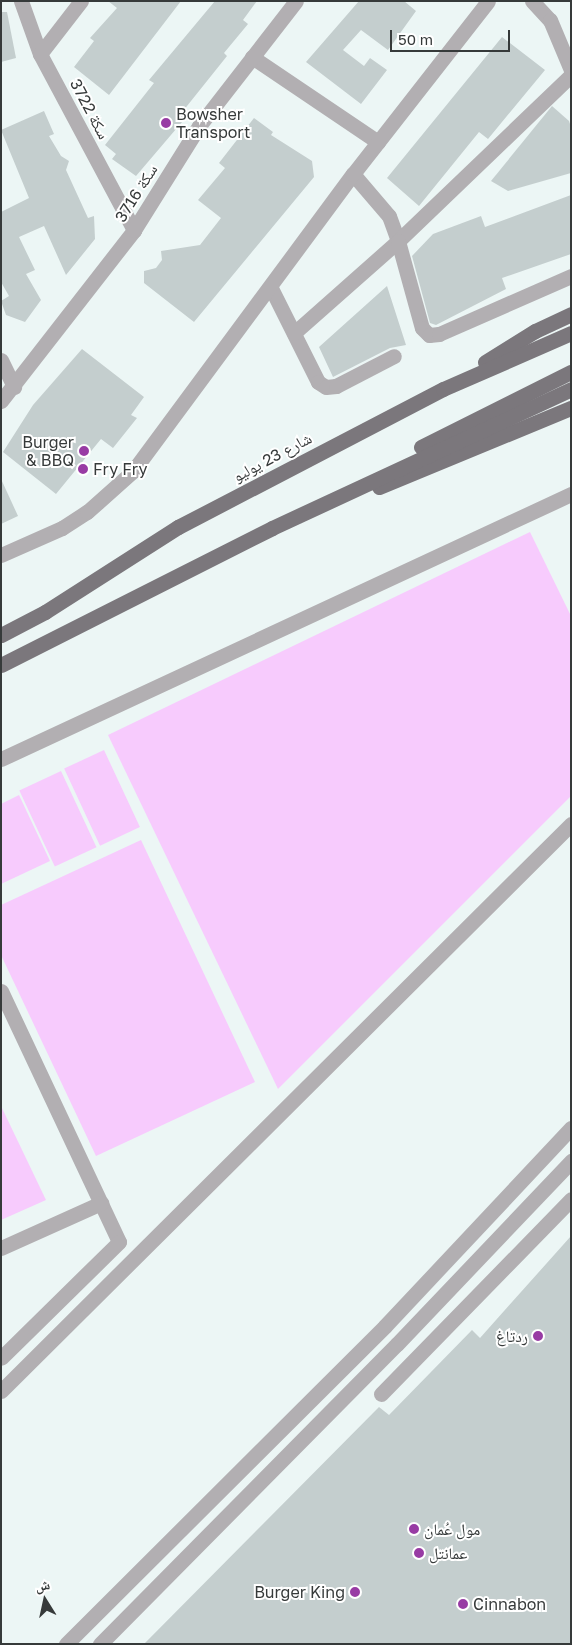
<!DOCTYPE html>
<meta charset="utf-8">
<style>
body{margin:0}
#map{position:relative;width:572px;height:1645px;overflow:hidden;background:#ecf6f5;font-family:"Golos Text","Noto Naskh Arabic",sans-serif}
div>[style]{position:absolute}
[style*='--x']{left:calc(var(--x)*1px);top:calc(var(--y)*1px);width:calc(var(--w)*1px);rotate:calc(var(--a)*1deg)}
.green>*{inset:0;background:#f7cbfd;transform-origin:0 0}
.building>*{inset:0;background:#c4cece}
.minor>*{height:15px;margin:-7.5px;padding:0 7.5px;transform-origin:7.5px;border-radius:7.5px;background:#b2afb2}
.major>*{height:15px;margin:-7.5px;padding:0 7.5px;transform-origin:7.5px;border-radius:7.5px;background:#7b777c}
.dots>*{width:14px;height:14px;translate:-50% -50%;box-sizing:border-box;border:2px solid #fff;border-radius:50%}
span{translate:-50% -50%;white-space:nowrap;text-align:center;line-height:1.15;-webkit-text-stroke:4px #fff;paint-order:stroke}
.street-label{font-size:16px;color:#363a3a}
.poi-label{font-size:16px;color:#363a3a}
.left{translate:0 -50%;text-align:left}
.right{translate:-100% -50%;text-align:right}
.frame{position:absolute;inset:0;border:2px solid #363a3a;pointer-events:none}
.north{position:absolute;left:20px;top:1575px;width:50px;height:50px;-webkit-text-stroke:4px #fff;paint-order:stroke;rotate:350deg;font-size:14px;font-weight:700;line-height:20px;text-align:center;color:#363a3a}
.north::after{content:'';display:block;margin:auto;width:18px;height:22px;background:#363a3a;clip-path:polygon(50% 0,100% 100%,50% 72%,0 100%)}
.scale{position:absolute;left:390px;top:30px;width:120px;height:22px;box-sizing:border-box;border:2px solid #363a3a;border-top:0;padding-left:6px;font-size:15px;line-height:18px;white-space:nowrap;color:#363a3a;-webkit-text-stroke:4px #fff;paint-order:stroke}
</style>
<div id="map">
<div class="green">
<div style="clip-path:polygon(530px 532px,571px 616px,571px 796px,278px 1089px,108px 735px)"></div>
<div style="left:104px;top:750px;width:85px;height:44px;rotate:65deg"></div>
<div style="left:61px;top:771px;width:84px;height:46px;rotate:65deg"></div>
<div style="clip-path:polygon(19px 795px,50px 861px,1px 884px,1px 804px)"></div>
<div style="clip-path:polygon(141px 840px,255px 1082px,96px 1156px,1px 955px,1px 905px)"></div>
<div style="clip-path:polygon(1px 1106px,46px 1200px,1px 1220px)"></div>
</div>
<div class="building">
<div style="clip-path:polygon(108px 1px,181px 1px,109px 95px,74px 67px,94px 41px,90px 38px,117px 8px)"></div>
<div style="clip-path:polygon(215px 1px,257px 1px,243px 20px,248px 24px,224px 53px,227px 56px,183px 111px,188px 115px,136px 176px,112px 159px,116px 154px,105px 145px,154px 83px,149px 80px)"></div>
<div style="clip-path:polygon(359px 1px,404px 1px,416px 11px,388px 50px,361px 30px,343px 50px,364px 66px,370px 58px,387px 70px,361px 104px,306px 62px)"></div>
<div style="clip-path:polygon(1px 12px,7px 12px,16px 58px,1px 62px)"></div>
<div style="clip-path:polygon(502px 37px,545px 70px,488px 139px,479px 132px,419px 206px,387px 178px)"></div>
<div style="clip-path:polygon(552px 106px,569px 121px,571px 127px,571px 173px,508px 191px,491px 181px)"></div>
<div style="clip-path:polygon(44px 111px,54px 134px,49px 136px,61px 156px,69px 161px,66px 170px,88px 218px,94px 216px,95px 239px,66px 275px,44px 226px,19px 237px,35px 270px,26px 274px,41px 300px,25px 322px,6px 315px,1px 301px,9px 296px,1px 282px,1px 212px,29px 198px,1px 130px)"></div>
<div style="clip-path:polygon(254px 118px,273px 132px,271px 135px,312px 161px,314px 177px,194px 322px,144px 283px,144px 271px,156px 268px,162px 260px,161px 251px,200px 245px,221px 218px,198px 200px,225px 168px,219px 163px)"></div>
<div style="clip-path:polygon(571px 195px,571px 254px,502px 278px,506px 289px,436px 325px,430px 323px,412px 256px,433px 234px,481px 216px,485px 227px)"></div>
<div style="clip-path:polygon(387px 286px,406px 345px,390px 348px,333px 377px,319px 347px)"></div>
<div style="clip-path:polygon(82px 349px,144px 397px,131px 415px,137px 418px,113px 448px,101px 439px,56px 494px,3px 452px,33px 405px)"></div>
<div style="clip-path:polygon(1px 479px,18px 516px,1px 524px)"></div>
<div style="clip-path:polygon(571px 1236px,571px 1644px,144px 1644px,379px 1407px,389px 1415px,472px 1330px,480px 1338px)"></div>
</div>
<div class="minor">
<div style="--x:21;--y:1;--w:56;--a:70.3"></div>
<div style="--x:40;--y:54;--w:200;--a:61.9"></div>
<div style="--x:532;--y:1;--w:26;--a:47"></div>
<div style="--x:550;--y:20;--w:54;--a:67.2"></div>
<div style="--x:40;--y:54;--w:67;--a:-52.3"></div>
<div style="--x:252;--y:57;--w:152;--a:34"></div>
<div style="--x:353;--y:174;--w:55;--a:49.4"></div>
<div style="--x:389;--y:216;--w:27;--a:70"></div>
<div style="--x:398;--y:241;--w:240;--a:-43.8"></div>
<div style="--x:271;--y:288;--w:105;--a:63.4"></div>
<div style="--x:318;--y:382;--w:9;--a:32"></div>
<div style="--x:326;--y:387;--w:10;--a:-6"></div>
<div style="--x:336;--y:386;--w:65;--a:-27.3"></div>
<div style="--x:294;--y:333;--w:139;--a:-41.5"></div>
<div style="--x:398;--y:241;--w:90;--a:74.6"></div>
<div style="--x:422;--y:328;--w:10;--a:45"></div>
<div style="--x:429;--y:335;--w:10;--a:-6"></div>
<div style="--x:439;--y:334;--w:144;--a:-23.7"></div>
<div style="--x:1;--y:360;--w:30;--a:64"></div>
<div style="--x:1;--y:401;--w:217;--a:-52.1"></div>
<div style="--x:134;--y:230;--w:123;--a:-58"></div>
<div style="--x:199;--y:126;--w:158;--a:-52.2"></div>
<div style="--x:1;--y:555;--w:67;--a:-23.9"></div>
<div style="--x:62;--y:528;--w:30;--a:-33"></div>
<div style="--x:87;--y:512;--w:62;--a:-41.7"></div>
<div style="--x:133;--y:471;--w:370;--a:-53.5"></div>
<div style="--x:353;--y:174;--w:219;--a:-52"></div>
<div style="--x:1;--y:759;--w:629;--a:-24.93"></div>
<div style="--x:1;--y:991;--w:277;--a:64.8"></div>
<div style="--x:119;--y:1242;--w:165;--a:135.5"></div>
<div style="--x:1;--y:1248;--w:110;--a:-24.2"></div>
<div style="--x:1;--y:1391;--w:804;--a:-44.85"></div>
<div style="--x:381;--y:1394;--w:272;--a:-45.7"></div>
<div style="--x:66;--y:1644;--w:450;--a:-44.9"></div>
<div style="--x:385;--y:1326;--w:272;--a:-46.8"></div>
<div style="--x:100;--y:1644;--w:422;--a:-45.3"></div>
<div style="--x:397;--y:1344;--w:253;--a:-46.4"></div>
</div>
<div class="major">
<div style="--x:485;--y:362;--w:59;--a:-31.8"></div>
<div style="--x:535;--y:331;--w:40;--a:-25"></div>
<div style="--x:421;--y:447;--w:168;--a:-26.6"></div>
<div style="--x:379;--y:487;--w:208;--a:-22.4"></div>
<div style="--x:1;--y:635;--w:50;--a:-27.6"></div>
<div style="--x:45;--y:612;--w:158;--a:-32.6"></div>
<div style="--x:178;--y:527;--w:299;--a:-27.5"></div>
<div style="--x:443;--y:389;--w:140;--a:-23.6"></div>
<div style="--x:1;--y:665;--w:304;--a:-26.8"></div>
<div style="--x:272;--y:528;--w:330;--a:-24.9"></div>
</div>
<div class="dots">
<div style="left:166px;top:123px;background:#983ba4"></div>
<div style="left:84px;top:451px;background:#983ba4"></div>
<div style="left:83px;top:469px;background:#983ba4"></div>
<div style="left:538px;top:1336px;background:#983ba4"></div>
<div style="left:414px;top:1529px;background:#983ba4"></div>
<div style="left:419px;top:1553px;background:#983ba4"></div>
<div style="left:355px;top:1592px;background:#983ba4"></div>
<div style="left:463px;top:1604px;background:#983ba4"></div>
</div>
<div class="street-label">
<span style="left:90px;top:109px;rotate:62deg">سكة 3722</span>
<span style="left:136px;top:193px;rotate:-58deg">سكة 3716</span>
<span style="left:272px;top:457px;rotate:-28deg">شارع 23 يوليو</span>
</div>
<div class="poi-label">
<span class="left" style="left:176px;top:123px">Bowsher<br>Transport</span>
<span class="right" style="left:74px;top:451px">Burger<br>&amp; BBQ</span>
<span class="left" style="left:93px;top:469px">Fry Fry</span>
<span class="right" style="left:528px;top:1336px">ردتاغ</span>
<span class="left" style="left:424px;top:1529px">مول عُمان</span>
<span class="left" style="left:429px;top:1553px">عمانتل</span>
<span class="right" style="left:345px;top:1592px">Burger King</span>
<span class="left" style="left:473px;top:1604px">Cinnabon</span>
</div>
<div class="frame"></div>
<div class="north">ش</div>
<div class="scale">50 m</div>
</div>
